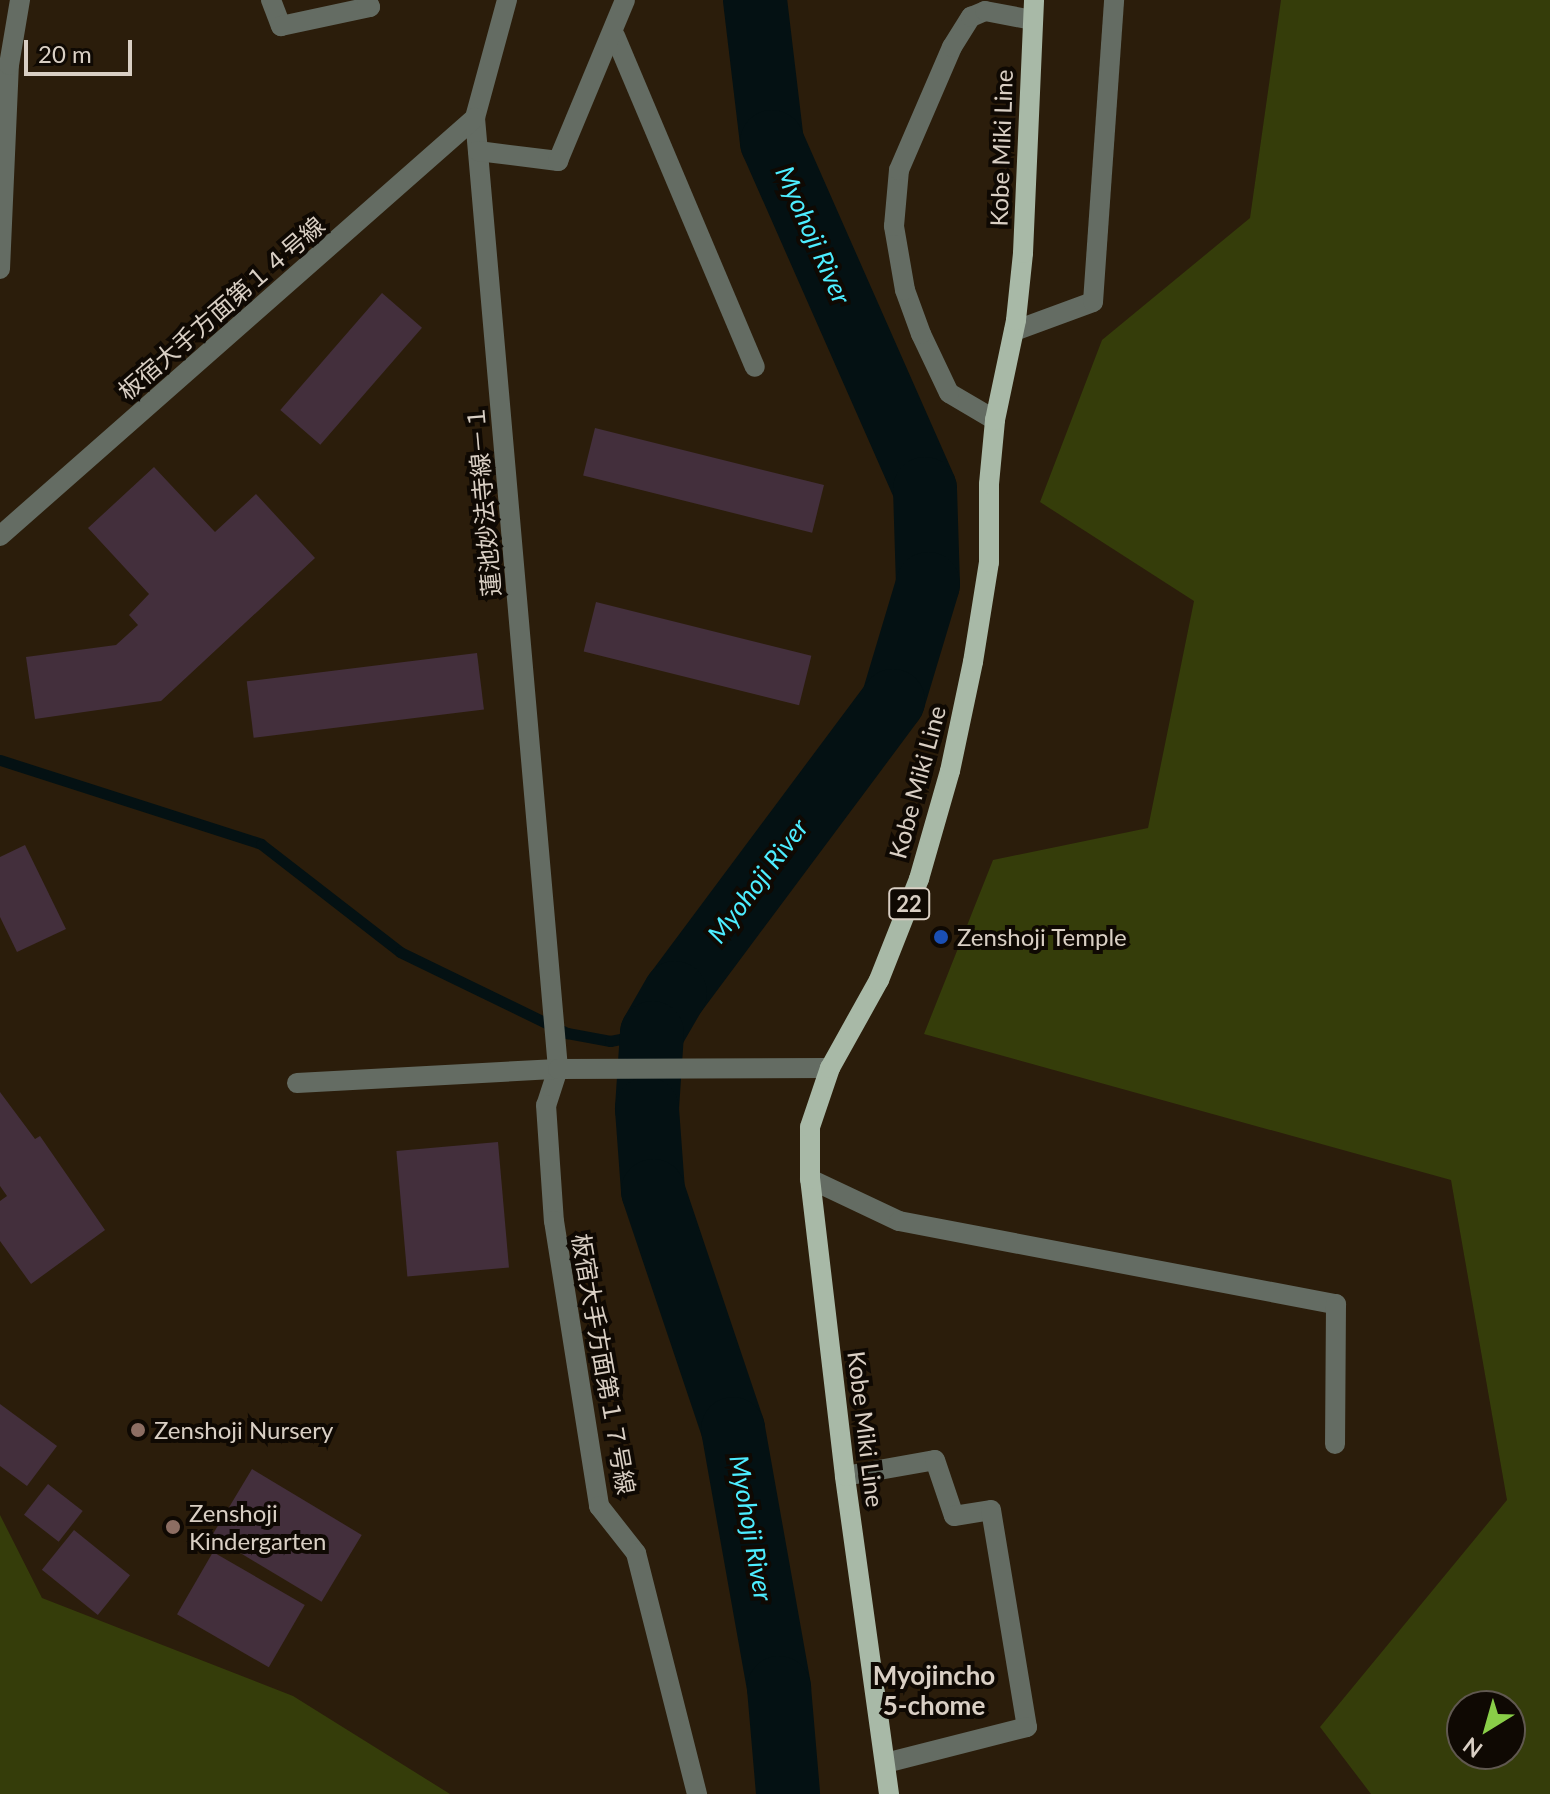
<!DOCTYPE html>
<meta charset="utf-8">
<style>
body{margin:0}
#map{position:relative;width:1550px;height:1794px;overflow:hidden;background:#2b1d0b;font-family:Lato,"Noto Sans JP",sans-serif}
div>[style]{position:absolute}
[style*='--x']{left:calc(var(--x)*1px);top:calc(var(--y)*1px);width:calc(var(--w)*1px);rotate:calc(var(--a)*1deg)}
.green>*{inset:0;background:#353d0a}
.stream>*{height:11px;margin:-5.5px;padding:0 5.5px;transform-origin:5.5px;border-radius:5.5px;background:#041113}
.river>*{height:64px;margin:-32px;padding:0 32px;transform-origin:32px;border-radius:32px;background:#041113}
.building>*{inset:0;background:#432f3c;transform-origin:0 0}
.minor>*{height:20px;margin:-10px;padding:0 10px;transform-origin:10px;border-radius:10px;background:#646c63}
.major>*{height:20px;margin:-10px;padding:0 10px;transform-origin:10px;border-radius:10px;background:#a8b9a7}
.dots>*{width:22px;height:22px;translate:-50% -50%;box-sizing:border-box;border:4px solid #0f0903;border-radius:50%}
span{translate:-50% -50%;white-space:nowrap;text-align:center;line-height:1.15;-webkit-text-stroke:8px #0f0903;paint-order:stroke}
.shield-label span{padding:2px 6px;background:#0f0903;border:2px solid;border-radius:6px;-webkit-text-stroke-width:0}
.shield-label{font-size:22px;color:#d9cfc4;font-weight:700}
.street-label{font-size:24px;color:#d9cfc4}
.poi-label{font-size:24px;color:#d9cfc4}
.left{translate:0 -50%;text-align:left}
.water-label{font-size:26px;color:#4dedff;font-style:italic}
.neighbourhood-label{font-size:26px;color:#d9cfc4;font-weight:700}
.north{position:absolute;left:1446px;top:1690px;width:80px;height:80px;box-sizing:border-box;background:#0f0903;border:2px solid #605850;border-radius:50%;rotate:217deg;font-size:22px;font-weight:700;line-height:32px;text-align:center;color:#d9cfc4}
.north::after{content:'';display:block;margin:auto;width:28px;height:36px;background:#89ce48;clip-path:polygon(50% 0,100% 100%,50% 72%,0 100%)}
.scale{position:absolute;left:24px;top:40px;width:108px;height:36px;box-sizing:border-box;border:4px solid #d9cfc4;border-top:0;padding-left:10px;font-size:24px;line-height:28px;white-space:nowrap;color:#d9cfc4;-webkit-text-stroke:6px #0f0903;paint-order:stroke}
</style>
<div id="map">
<div class="green">
<div style="clip-path:polygon(evenodd,1281px 0,1550px 0,1550px 1794px,1371px 1794px,1320px 1727px,1507px 1500px,1451px 1180px,924px 1034px,993px 860px,1148px 828px,1194px 601px,1040px 502px,1102px 340px,1250px 218px,1281px 0,1510px 1706px,1510px 1754px,1462px 1754px,1462px 1706px,1510px 1706px)"></div>
<div style="clip-path:polygon(0 1515px,42px 1598px,293px 1696px,450px 1794px,0 1794px)"></div>
</div>
<div class="stream">
<div style="--x:0;--y:760;--w:274;--a:17.8"></div>
<div style="--x:261;--y:844;--w:176;--a:37.8"></div>
<div style="--x:400;--y:952;--w:186;--a:25.9"></div>
<div style="--x:567;--y:1033;--w:44;--a:10.5"></div>
<div style="--x:610;--y:1041;--w:43;--a:-10.8"></div>
</div>
<div class="river">
<div style="--x:755;--y:0;--w:143;--a:83.2"></div>
<div style="--x:772;--y:142;--w:379;--a:66.2"></div>
<div style="--x:925;--y:489;--w:95;--a:88.2"></div>
<div style="--x:928;--y:584;--w:122;--a:106.7"></div>
<div style="--x:893;--y:701;--w:364;--a:126.7"></div>
<div style="--x:675;--y:993;--w:46;--a:119.9"></div>
<div style="--x:652;--y:1033;--w:76;--a:93.8"></div>
<div style="--x:647;--y:1109;--w:82;--a:85.8"></div>
<div style="--x:653;--y:1191;--w:251;--a:71.4"></div>
<div style="--x:733;--y:1429;--w:263;--a:79.9"></div>
<div style="--x:779;--y:1688;--w:106;--a:85.1"></div>
</div>
<div class="building">
<div style="left:382px;top:293px;width:53px;height:155px;rotate:41deg"></div>
<div style="left:595px;top:428px;width:236px;height:49px;rotate:14deg"></div>
<div style="clip-path:polygon(154px 467px,215px 532px,256px 494px,315px 558px,161px 701px,35px 719px,26px 657px,116px 645px,138px 625px,129px 615px,149px 594px,88px 528px)"></div>
<div style="left:596px;top:602px;width:222px;height:51px;rotate:14deg"></div>
<div style="left:477px;top:653px;width:57px;height:232px;rotate:83deg"></div>
<div style="clip-path:polygon(25px 845px,66px 929px,17px 952px,0 917px,0 857px)"></div>
<div style="clip-path:polygon(0 1092px,35px 1139px,40px 1136px,105px 1230px,31px 1284px,0 1241px,0 1201px,7px 1196px,0 1186px)"></div>
<div style="left:498px;top:1142px;width:126px;height:102px;rotate:85deg"></div>
<div style="clip-path:polygon(0 1404px,57px 1446px,27px 1486px,0 1466px)"></div>
<div style="left:252px;top:1469px;width:128px;height:78px;rotate:31deg"></div>
<div style="left:48px;top:1484px;width:44px;height:39px;rotate:38deg"></div>
<div style="left:74px;top:1530px;width:72px;height:51px;rotate:39deg"></div>
<div style="left:213px;top:1552px;width:106px;height:72px;rotate:30deg"></div>
</div>
<div class="minor">
<div style="--x:271;--y:0;--w:28;--a:69"></div>
<div style="--x:281;--y:26;--w:91;--a:-12.1"></div>
<div style="--x:370;--y:7;--w:8;--a:-113"></div>
<div style="--x:507;--y:0;--w:122;--a:105.2"></div>
<div style="--x:475;--y:118;--w:955;--a:85.01"></div>
<div style="--x:558;--y:1069;--w:38;--a:108"></div>
<div style="--x:546;--y:1105;--w:116;--a:86.1"></div>
<div style="--x:554;--y:1221;--w:289;--a:81"></div>
<div style="--x:599;--y:1506;--w:60;--a:51.8"></div>
<div style="--x:636;--y:1553;--w:249;--a:75.8"></div>
<div style="--x:615;--y:36;--w:359;--a:67.1"></div>
<div style="--x:478;--y:151;--w:81;--a:7.1"></div>
<div style="--x:558;--y:161;--w:174;--a:-67.4"></div>
<div style="--x:0;--y:269;--w:204;--a:-87.5"></div>
<div style="--x:9;--y:65;--w:66;--a:-80.4"></div>
<div style="--x:1014;--y:331;--w:84;--a:-20.2"></div>
<div style="--x:1093;--y:302;--w:303;--a:-86"></div>
<div style="--x:995;--y:420;--w:53;--a:-149.6"></div>
<div style="--x:949;--y:393;--w:65;--a:-115.4"></div>
<div style="--x:921;--y:334;--w:47;--a:-110"></div>
<div style="--x:905;--y:290;--w:65;--a:-99.8"></div>
<div style="--x:894;--y:226;--w:56;--a:-84.9"></div>
<div style="--x:899;--y:170;--w:134;--a:-66.7"></div>
<div style="--x:952;--y:47;--w:36;--a:-58"></div>
<div style="--x:971;--y:17;--w:15;--a:-23"></div>
<div style="--x:985;--y:11;--w:48;--a:10.8"></div>
<div style="--x:0;--y:536;--w:633;--a:-41.35"></div>
<div style="--x:297;--y:1083;--w:261;--a:-3.1"></div>
<div style="--x:558;--y:1069;--w:272;--a:-0.2"></div>
<div style="--x:810;--y:1179;--w:98;--a:25.3"></div>
<div style="--x:899;--y:1221;--w:445;--a:10.8"></div>
<div style="--x:1336;--y:1304;--w:140;--a:90.4"></div>
<div style="--x:845;--y:1476;--w:91;--a:-10.1"></div>
<div style="--x:935;--y:1460;--w:59;--a:71.3"></div>
<div style="--x:954;--y:1516;--w:37;--a:-9"></div>
<div style="--x:991;--y:1510;--w:220;--a:80.6"></div>
<div style="--x:1027;--y:1727;--w:146;--a:165.7"></div>
</div>
<div class="major">
<div style="--x:889;--y:1794;--w:321;--a:-97.9"></div>
<div style="--x:845;--y:1476;--w:299;--a:-96.7"></div>
<div style="--x:810;--y:1179;--w:52;--a:-90"></div>
<div style="--x:810;--y:1127;--w:62;--a:-71.3"></div>
<div style="--x:830;--y:1068;--w:101;--a:-60.9"></div>
<div style="--x:879;--y:980;--w:109;--a:-68.4"></div>
<div style="--x:919;--y:879;--w:112;--a:-74"></div>
<div style="--x:950;--y:771;--w:111;--a:-78.1"></div>
<div style="--x:973;--y:662;--w:101;--a:-80.9"></div>
<div style="--x:989;--y:562;--w:78;--a:-90"></div>
<div style="--x:989;--y:484;--w:64;--a:-84.6"></div>
<div style="--x:995;--y:420;--w:102;--a:-78.1"></div>
<div style="--x:1016;--y:320;--w:67;--a:-84"></div>
<div style="--x:1023;--y:253;--w:253;--a:-87.5"></div>
</div>
<div class="dots">
<div style="left:941px;top:937px;background:#1a4fb4"></div>
<div style="left:138px;top:1430px;background:#8d6e63"></div>
<div style="left:173px;top:1527px;background:#8d6e63"></div>
</div>
<div class="shield-label">
<span style="left:909px;top:904px">22</span>
</div>
<div class="street-label">
<span style="left:1001px;top:148px;rotate:-88deg">Kobe Miki Line</span>
<span style="left:221px;top:308px;rotate:-41deg">板宿大手方面第１４号線</span>
<span style="left:483px;top:501px;rotate:-95deg">蓮池妙法寺線－１</span>
<span style="left:917px;top:782px;rotate:-75deg">Kobe Miki Line</span>
<span style="left:604px;top:1364px;rotate:80deg">板宿大手方面第１７号線</span>
<span style="left:866px;top:1429px;rotate:83deg">Kobe Miki Line</span>
</div>
<div class="poi-label">
<span class="left" style="left:957px;top:937px">Zenshoji Temple</span>
<span class="left" style="left:154px;top:1430px">Zenshoji Nursery</span>
<span class="left" style="left:189px;top:1527px">Zenshoji<br>Kindergarten</span>
</div>
<div class="water-label">
<span style="left:813px;top:235px;rotate:66deg">Myohoji River</span>
<span style="left:758px;top:881px;rotate:-53deg">Myohoji River</span>
<span style="left:751px;top:1528px;rotate:80deg">Myohoji River</span>
</div>
<div class="neighbourhood-label">
<span style="left:934px;top:1691px">Myojincho<br>5-chome</span>
</div>
<div class="north">N</div>
<div class="scale">20 m</div>
</div>
